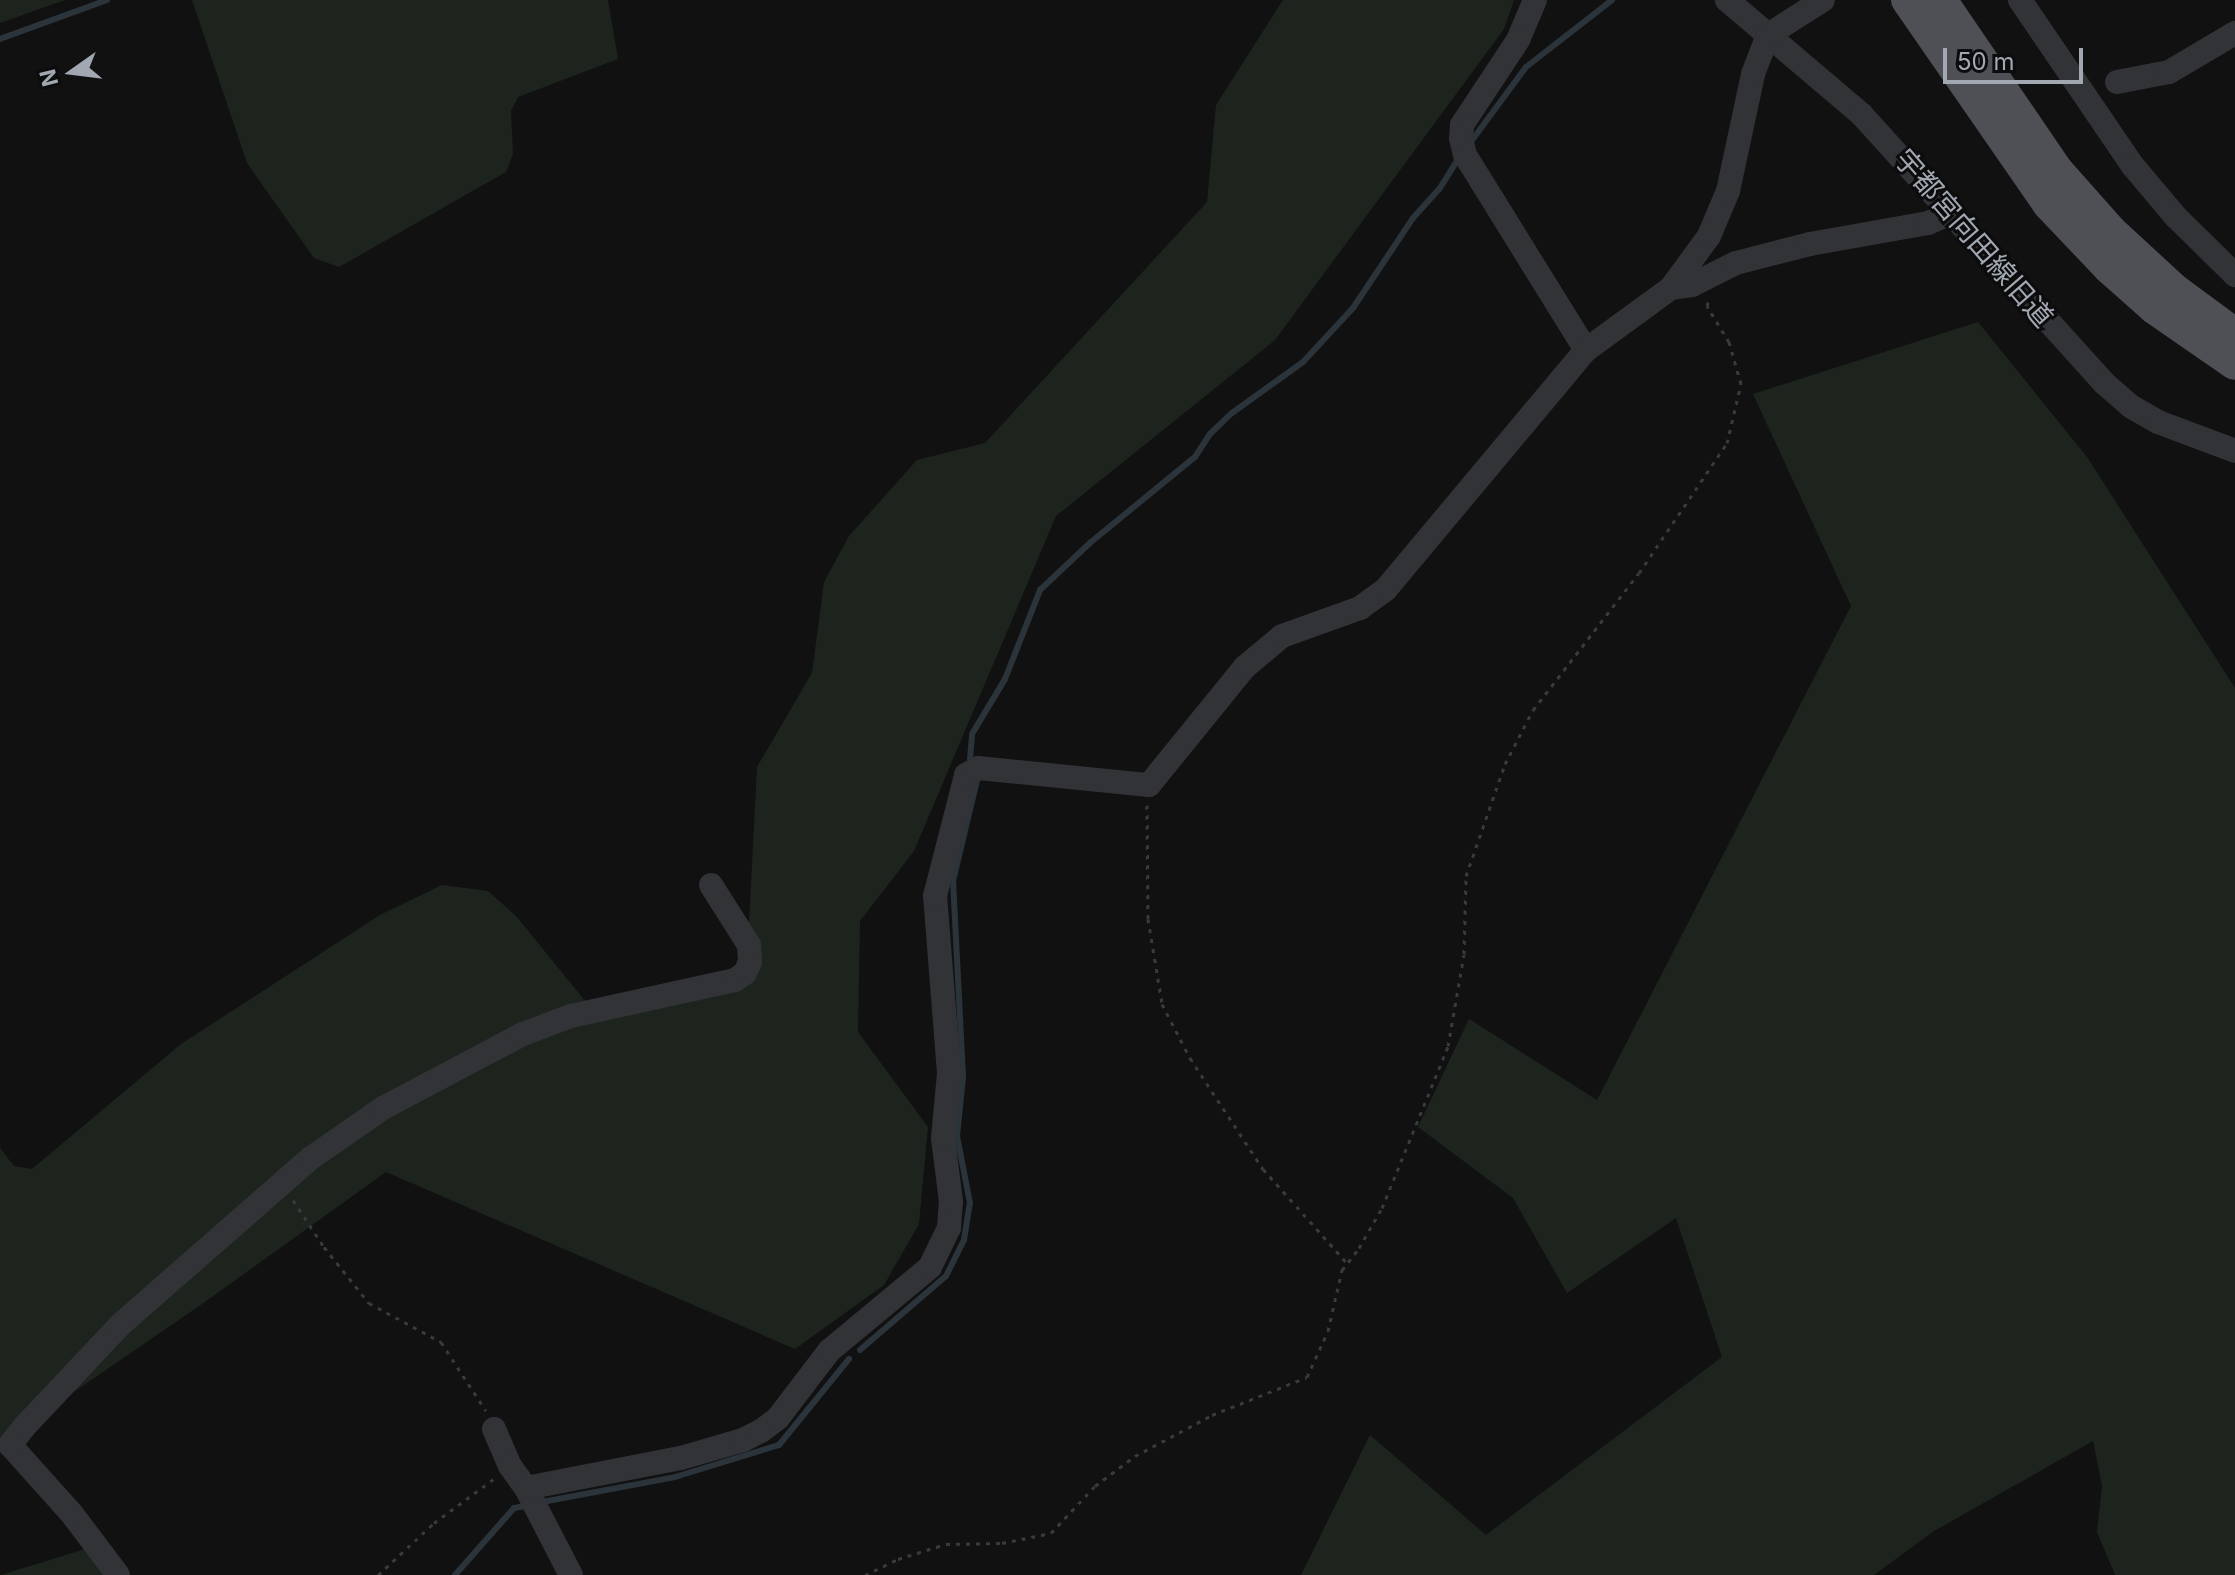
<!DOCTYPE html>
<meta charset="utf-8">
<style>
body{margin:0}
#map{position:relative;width:2235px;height:1575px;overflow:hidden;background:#111112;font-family:Inter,"Noto Sans JP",sans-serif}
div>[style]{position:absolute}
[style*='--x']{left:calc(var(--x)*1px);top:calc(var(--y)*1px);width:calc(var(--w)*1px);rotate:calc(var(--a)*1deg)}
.green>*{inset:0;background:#1d241e}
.stream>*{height:6px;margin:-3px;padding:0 3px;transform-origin:3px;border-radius:3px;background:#2b343a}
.path>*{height:3px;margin-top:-1.5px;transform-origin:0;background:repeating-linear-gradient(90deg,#383a3e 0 4px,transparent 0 10px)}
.minor>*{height:24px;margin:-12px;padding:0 12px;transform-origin:12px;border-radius:12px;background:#323337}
.major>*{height:32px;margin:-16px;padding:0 16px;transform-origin:16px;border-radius:16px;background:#4e5056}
span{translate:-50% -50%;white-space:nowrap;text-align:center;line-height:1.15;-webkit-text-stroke:6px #0c0c0d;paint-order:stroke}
.street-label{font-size:28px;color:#a2a8b2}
.north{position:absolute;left:32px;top:32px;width:80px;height:80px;-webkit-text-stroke:6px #0c0c0d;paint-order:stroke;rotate:256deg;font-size:22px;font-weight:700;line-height:32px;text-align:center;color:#a2a8b2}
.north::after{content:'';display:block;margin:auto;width:28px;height:36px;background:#a2a8b2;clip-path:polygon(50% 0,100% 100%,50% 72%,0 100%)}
.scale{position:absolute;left:1943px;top:48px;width:140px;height:36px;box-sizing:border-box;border:4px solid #a2a8b2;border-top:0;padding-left:10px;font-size:24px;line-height:28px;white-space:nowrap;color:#a2a8b2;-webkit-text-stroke:6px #0c0c0d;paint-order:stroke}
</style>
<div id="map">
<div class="green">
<div style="clip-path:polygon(0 0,65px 0,0 23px)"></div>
<div style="clip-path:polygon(192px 0,608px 0,618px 59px,518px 97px,511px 111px,513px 154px,506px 172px,339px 267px,314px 258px,247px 163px)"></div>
<div style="clip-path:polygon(1283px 0,1514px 0,1504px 29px,1275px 340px,1056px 516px,914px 851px,860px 921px,858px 1032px,928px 1127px,919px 1224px,884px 1285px,795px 1349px,386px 1172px,202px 1304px,68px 1396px,0 1437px,0 1148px,14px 1166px,32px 1169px,181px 1044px,380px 915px,442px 885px,488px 891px,517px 917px,590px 1007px,720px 973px,747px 962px,757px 767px,812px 673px,824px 582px,849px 536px,917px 460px,985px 443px,1207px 202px,1216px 105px)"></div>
<div style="clip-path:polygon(1978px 322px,2087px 457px,2235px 688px,2235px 1575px,2115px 1575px,2097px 1532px,2102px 1486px,2093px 1441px,1934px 1531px,1874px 1575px,1301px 1575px,1370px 1435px,1486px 1535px,1722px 1357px,1676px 1218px,1567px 1293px,1513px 1198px,1418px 1127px,1469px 1019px,1597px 1100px,1851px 606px,1753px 394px)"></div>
<div style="clip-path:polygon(85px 1549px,105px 1575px,1px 1575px)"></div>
</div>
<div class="stream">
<div style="--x:0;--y:39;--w:114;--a:-20"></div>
<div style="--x:1470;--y:143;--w:94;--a:-53.6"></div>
<div style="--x:1526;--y:67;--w:109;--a:-37.9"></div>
<div style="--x:970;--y:759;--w:25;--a:-85"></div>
<div style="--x:972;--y:734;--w:64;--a:-59"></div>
<div style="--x:1005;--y:679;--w:96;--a:-68.5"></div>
<div style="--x:1040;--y:590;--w:70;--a:-43.3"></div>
<div style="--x:1091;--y:542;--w:134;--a:-39.3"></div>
<div style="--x:1195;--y:457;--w:27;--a:-57"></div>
<div style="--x:1210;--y:434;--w:30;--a:-44"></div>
<div style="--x:1232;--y:413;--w:87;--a:-35.7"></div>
<div style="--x:1303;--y:362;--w:74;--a:-47.2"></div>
<div style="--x:1353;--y:308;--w:108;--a:-56.3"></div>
<div style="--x:1413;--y:218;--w:40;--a:-48"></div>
<div style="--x:1440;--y:188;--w:34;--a:-58"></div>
<div style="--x:860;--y:1350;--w:113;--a:-40.7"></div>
<div style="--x:946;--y:1276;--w:40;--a:-63.4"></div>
<div style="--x:964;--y:1240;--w:37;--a:-81"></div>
<div style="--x:970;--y:1203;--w:68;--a:-101"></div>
<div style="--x:957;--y:1136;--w:59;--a:-84.2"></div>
<div style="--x:963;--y:1077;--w:196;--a:-92.9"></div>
<div style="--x:953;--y:881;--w:108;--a:-76.6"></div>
<div style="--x:542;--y:1502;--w:135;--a:-10.6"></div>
<div style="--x:675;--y:1477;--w:109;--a:-17.1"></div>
<div style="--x:779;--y:1445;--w:111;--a:-50.9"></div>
<div style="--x:455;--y:1575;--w:89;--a:-48.6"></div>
<div style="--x:514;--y:1508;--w:11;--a:-10"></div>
</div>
<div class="path">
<div style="--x:1147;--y:805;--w:114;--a:89.5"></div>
<div style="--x:1148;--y:919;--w:86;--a:80.6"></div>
<div style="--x:1162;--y:1004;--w:61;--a:62.6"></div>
<div style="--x:1190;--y:1058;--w:133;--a:56.7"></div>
<div style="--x:1263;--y:1169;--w:126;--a:48.2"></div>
<div style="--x:293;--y:1200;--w:56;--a:56.6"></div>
<div style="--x:324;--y:1247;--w:72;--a:51.2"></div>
<div style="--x:369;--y:1303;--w:82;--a:28.4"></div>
<div style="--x:441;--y:1342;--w:82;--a:56.9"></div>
<div style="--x:378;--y:1575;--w:76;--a:-42.9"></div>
<div style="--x:434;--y:1523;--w:76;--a:-36.4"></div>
<div style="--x:865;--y:1575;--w:37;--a:-26"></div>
<div style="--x:898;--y:1559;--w:50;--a:-17.4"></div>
<div style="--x:946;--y:1544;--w:56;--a:-1"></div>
<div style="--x:1002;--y:1543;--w:50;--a:-11.5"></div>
<div style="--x:1051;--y:1533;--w:64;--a:-46.9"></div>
<div style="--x:1095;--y:1486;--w:50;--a:-36.9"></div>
<div style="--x:1135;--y:1456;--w:87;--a:-28"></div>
<div style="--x:1212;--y:1415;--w:102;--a:-21.8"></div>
<div style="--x:1307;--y:1377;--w:51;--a:-65.5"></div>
<div style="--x:1328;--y:1331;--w:63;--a:-77.1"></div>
<div style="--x:1342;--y:1270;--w:28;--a:-52"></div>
<div style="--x:1359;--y:1248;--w:46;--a:-60.1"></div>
<div style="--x:1382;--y:1208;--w:175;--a:-67.8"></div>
<div style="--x:1448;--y:1046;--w:93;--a:-80.1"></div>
<div style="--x:1464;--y:954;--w:78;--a:-88.5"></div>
<div style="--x:1466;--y:876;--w:119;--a:-70.8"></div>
<div style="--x:1505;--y:764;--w:61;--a:-62.6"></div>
<div style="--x:1533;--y:710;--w:173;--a:-52.3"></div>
<div style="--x:1639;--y:573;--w:157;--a:-55.9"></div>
<div style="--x:1727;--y:443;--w:61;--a:-76.7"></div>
<div style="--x:1741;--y:384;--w:44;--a:-105.9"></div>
<div style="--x:1729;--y:342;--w:42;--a:-121.4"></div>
<div style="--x:1707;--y:306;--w:6;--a:-72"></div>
</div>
<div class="minor">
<div style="--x:1535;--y:0;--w:43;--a:113"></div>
<div style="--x:1518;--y:40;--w:102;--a:123.4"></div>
<div style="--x:1462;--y:125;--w:13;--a:94"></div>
<div style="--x:1461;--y:138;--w:17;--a:77"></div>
<div style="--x:1465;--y:155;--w:229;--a:58.2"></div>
<div style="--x:1727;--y:0;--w:177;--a:40.4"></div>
<div style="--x:1862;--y:115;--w:361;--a:47.9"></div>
<div style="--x:2104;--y:383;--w:37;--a:41"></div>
<div style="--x:2132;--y:407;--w:30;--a:30"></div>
<div style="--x:2158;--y:422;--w:82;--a:20.6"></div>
<div style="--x:2020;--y:0;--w:201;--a:55.8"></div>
<div style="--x:2133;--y:166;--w:67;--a:49.9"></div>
<div style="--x:2176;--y:217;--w:83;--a:44.5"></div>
<div style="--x:2117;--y:82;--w:53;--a:-10.9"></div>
<div style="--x:2169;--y:72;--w:77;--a:-30.6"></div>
<div style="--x:1671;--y:288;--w:21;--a:-8"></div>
<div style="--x:1692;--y:285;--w:49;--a:-26.6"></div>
<div style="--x:1736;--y:263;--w:76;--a:-14.4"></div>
<div style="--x:1810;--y:244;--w:120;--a:-10.1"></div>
<div style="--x:1928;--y:223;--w:26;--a:-23"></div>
<div style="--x:494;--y:1429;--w:40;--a:66.6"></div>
<div style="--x:510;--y:1466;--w:27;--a:54"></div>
<div style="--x:526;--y:1488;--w:98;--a:62.7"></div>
<div style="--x:526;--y:1488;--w:158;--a:-11"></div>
<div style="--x:681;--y:1458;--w:65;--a:-16.2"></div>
<div style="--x:743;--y:1440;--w:20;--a:-27"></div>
<div style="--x:761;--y:1431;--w:21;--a:-37"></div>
<div style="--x:778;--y:1418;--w:84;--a:-52.7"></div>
<div style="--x:829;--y:1351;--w:131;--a:-39.7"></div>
<div style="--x:930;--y:1267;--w:43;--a:-64"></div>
<div style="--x:949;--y:1228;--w:26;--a:-86"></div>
<div style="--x:951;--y:1202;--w:64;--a:-97.1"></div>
<div style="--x:943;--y:1138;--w:65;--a:-84.7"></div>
<div style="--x:949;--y:1073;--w:178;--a:-94.5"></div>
<div style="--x:935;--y:896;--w:125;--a:-75.6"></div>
<div style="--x:966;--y:775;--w:14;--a:-30"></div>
<div style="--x:978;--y:768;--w:172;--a:5.7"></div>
<div style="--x:1149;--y:785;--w:152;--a:-50.9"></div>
<div style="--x:1245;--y:667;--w:48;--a:-40"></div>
<div style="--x:1282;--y:636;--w:83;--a:-19.7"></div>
<div style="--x:1360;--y:608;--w:32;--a:-36"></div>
<div style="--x:1386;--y:589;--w:312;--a:-50.1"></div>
<div style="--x:1586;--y:350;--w:105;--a:-36.1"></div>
<div style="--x:1671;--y:288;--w:64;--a:-53.8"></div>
<div style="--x:1709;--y:236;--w:49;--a:-67.1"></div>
<div style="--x:1728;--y:191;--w:120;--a:-77.9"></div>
<div style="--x:1753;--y:74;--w:42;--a:-69"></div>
<div style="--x:1768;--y:35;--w:65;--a:-32.5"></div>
<div style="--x:118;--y:1575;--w:76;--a:-127"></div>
<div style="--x:72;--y:1514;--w:93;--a:-131.9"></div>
<div style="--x:10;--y:1445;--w:23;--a:-52"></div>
<div style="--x:24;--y:1427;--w:140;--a:-46.7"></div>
<div style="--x:120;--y:1325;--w:254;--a:-41.2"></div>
<div style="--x:311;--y:1158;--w:88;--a:-34.8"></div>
<div style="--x:383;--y:1108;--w:158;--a:-27.9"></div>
<div style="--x:523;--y:1034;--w:51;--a:-20.6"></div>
<div style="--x:571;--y:1016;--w:168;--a:-12.4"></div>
<div style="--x:735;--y:980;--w:12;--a:-35"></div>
<div style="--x:745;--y:973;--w:12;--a:-66"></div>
<div style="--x:750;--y:962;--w:17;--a:-93"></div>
<div style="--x:749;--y:945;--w:71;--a:-122.3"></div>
</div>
<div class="major">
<div style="--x:1907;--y:0;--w:249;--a:55.3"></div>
<div style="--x:2049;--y:205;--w:87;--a:46.4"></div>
<div style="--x:2109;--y:268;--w:60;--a:41.6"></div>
<div style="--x:2154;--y:308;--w:98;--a:34.7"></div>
<div style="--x:1941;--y:0;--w:206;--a:55.7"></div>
<div style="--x:2057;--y:170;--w:81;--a:48.5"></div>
<div style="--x:2111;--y:231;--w:87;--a:42.7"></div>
<div style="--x:2175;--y:290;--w:74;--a:36.3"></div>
</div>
<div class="street-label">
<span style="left:1974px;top:238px;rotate:49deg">宇都宮向田線旧道</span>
</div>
<div class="north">N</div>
<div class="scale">50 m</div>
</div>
